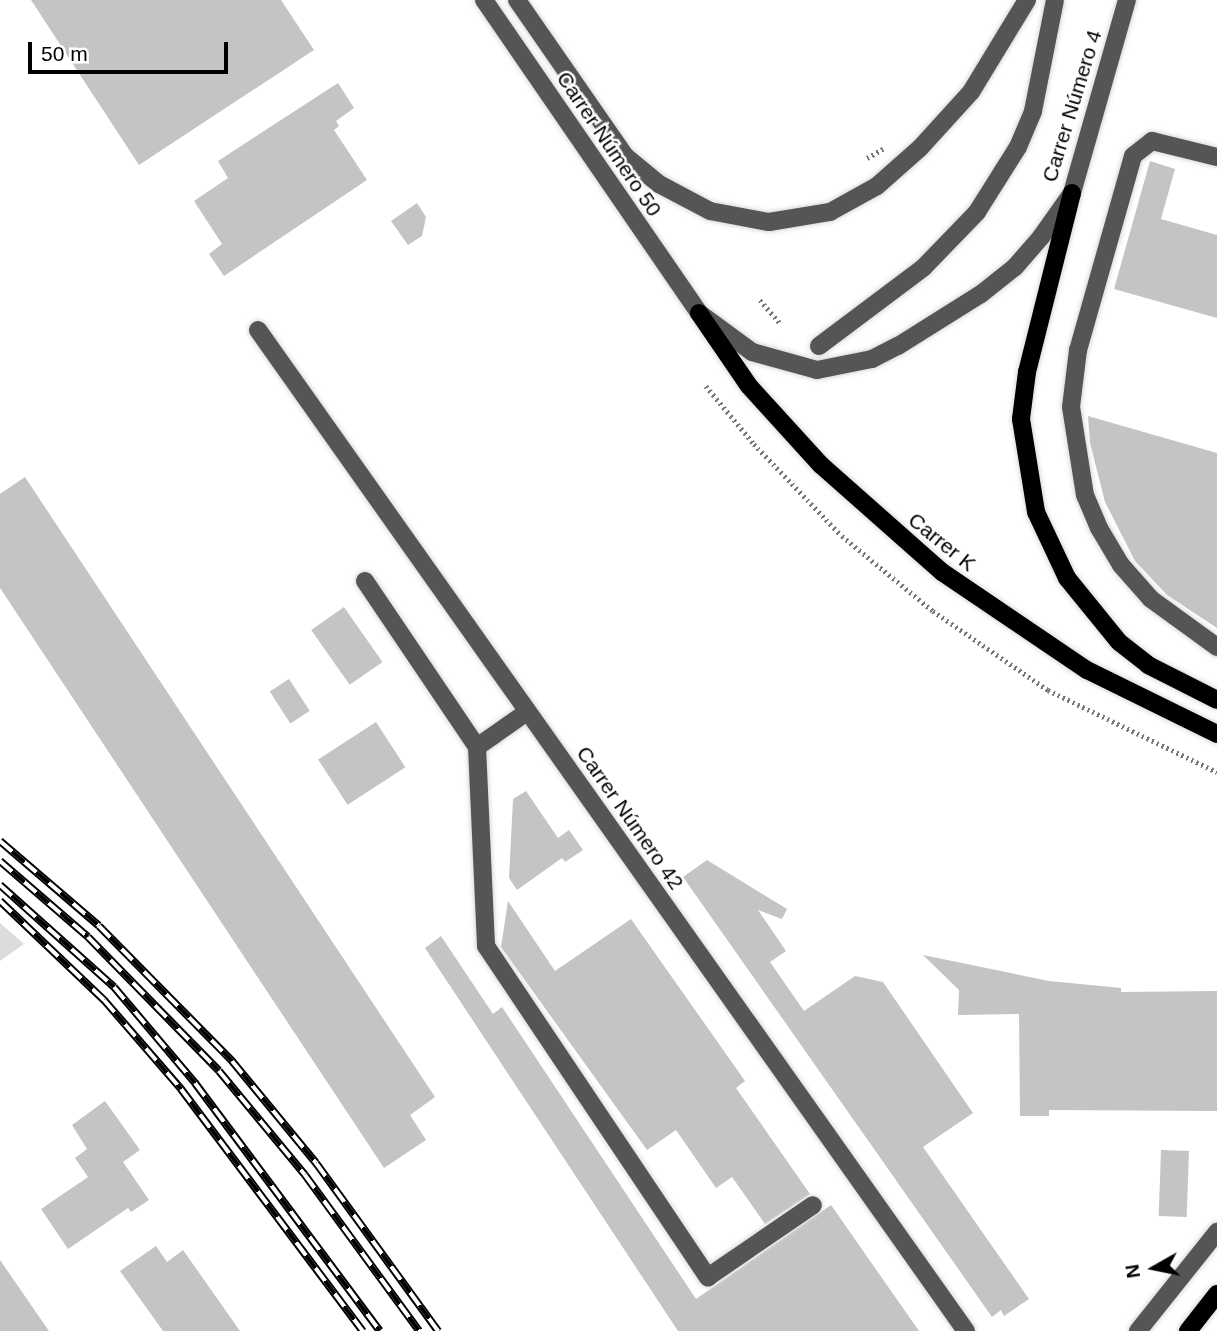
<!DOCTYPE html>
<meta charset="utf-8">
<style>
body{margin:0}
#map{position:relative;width:1217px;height:1331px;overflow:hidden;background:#fff;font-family:Helvetica,sans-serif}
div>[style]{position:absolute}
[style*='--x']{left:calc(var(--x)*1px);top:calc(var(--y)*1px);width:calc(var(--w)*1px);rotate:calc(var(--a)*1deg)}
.green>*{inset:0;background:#dcdcdc}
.building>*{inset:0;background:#c4c4c4;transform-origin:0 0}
.path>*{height:4.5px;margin-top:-2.25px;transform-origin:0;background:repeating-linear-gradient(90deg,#777 0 2px,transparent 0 5.5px)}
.roads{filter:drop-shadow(0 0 2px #dbdbdb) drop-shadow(0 0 2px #dbdbdb)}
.minor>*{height:18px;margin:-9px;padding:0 9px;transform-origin:9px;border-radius:9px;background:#555}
.major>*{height:18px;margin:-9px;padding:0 9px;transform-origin:9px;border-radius:9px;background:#000}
.rail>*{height:8px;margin-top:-4px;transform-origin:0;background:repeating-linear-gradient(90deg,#fff 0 16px,#000 0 32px);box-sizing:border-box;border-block:2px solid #000}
span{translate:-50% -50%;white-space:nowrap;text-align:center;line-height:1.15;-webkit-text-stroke:5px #fff;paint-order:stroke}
.street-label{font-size:21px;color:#000}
.north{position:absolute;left:1119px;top:1233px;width:70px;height:70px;-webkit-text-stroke:5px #fff;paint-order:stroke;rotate:261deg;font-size:19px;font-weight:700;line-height:28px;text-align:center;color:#000}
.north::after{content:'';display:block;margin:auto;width:24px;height:32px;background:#000;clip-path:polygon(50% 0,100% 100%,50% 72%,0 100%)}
.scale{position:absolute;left:28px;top:42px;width:200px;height:32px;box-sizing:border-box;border:4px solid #000;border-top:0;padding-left:9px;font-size:21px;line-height:24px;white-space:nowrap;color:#000;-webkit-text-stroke:5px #fff;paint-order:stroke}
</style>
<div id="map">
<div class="green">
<div style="clip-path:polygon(0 923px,24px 944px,0 961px)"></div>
</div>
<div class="building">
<div style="clip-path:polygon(31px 0,281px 0,314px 50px,139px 165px)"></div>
<div style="clip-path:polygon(338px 83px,354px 108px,336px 121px,339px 126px,334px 130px,367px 180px,224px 276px,209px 254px,222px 244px,194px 201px,228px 178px,218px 161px)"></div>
<div style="clip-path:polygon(1150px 161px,1175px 169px,1161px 219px,1217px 235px,1217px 318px,1114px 289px)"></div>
<div style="clip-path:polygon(417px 203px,426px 217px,422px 236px,408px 245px,391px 221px)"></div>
<div style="clip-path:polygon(1088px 416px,1217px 453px,1217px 628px,1167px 595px,1135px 561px,1105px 502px,1090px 443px)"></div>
<div style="clip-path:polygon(25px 477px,435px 1097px,410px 1115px,426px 1140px,384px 1168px,0 588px,0 494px)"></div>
<div style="left:344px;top:607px;width:67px;height:40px;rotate:55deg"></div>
<div style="left:289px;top:679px;width:38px;height:23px;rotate:57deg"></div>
<div style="left:376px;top:722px;width:54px;height:69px;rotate:57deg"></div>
<div style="clip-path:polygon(526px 791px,558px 838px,569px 830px,583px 850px,565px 862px,562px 858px,517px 890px,509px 878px,513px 799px)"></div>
<div style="clip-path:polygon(707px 860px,787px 909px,782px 919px,758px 910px,786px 951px,770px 962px,804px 1011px,855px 976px,883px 982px,973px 1113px,923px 1147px,1029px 1299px,1004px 1316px,1001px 1310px,992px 1317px,683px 877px)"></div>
<div style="clip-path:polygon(508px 901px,555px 971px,631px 919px,745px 1081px,736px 1088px,810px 1194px,765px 1224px,732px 1177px,716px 1188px,676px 1130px,647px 1150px,501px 947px)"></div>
<div style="clip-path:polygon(441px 936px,493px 1014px,502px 1007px,696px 1299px,831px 1205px,919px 1331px,678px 1331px,425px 948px)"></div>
<div style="clip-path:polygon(923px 955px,1049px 981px,1121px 988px,1121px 992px,1217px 991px,1217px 1111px,1049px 1110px,1049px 1116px,1020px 1116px,1019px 1014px,958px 1015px,959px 990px)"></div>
<div style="clip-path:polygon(105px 1101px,140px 1150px,123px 1162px,149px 1200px,131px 1212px,128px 1208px,68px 1249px,41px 1209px,88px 1177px,75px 1158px,87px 1149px,72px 1125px)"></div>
<div style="left:1161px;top:1150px;width:28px;height:66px;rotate:2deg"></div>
<div style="clip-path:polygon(156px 1246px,167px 1262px,183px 1250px,240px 1331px,163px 1331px,120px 1271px)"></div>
<div style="clip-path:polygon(0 1260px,49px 1331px,0 1331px)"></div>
</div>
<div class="path">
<div style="--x:867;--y:158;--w:20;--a:-30"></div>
<div style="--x:760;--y:300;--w:30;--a:49"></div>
<div style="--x:706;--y:386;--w:75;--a:50.4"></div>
<div style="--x:754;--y:444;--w:127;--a:46.3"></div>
<div style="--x:842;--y:536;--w:118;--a:39.5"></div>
<div style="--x:933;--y:611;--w:140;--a:34.5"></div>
<div style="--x:1048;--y:690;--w:188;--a:25.9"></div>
</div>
<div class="roads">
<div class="minor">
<div style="--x:484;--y:0;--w:380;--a:55.5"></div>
<div style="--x:699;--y:313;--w:66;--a:36.3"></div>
<div style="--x:752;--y:352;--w:67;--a:15.5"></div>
<div style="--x:817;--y:370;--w:56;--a:-11.3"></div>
<div style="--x:872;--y:359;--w:29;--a:-27"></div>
<div style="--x:898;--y:346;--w:98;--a:-32.1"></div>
<div style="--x:981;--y:294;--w:43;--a:-38.5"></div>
<div style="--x:1015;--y:267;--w:40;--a:-49"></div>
<div style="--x:1041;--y:237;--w:54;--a:-54.8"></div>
<div style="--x:1072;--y:193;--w:201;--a:-74.1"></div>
<div style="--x:517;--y:0;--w:190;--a:55.3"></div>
<div style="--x:625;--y:156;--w:44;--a:39.5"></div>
<div style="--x:659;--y:184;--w:58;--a:27.9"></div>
<div style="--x:710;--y:211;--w:60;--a:10.6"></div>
<div style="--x:769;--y:222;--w:62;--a:-9.3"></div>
<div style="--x:830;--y:212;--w:54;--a:-29"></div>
<div style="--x:877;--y:186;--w:57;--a:-41.5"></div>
<div style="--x:920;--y:148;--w:76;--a:-47.7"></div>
<div style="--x:971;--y:92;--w:108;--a:-58.7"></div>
<div style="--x:1217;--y:157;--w:67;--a:-166.2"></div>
<div style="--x:1152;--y:141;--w:24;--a:142"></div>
<div style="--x:1133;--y:156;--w:202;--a:105.8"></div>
<div style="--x:1078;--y:350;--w:57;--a:97"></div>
<div style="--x:1071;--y:407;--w:89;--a:81"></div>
<div style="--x:1085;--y:495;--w:36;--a:67"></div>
<div style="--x:1099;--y:528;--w:43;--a:59.3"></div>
<div style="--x:1121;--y:565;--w:45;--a:48.6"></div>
<div style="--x:1151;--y:599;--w:82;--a:36"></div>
<div style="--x:258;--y:330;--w:1226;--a:54.73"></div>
<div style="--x:819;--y:346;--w:130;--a:-36.9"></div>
<div style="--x:923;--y:268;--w:78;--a:-46"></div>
<div style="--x:977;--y:212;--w:77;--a:-57.8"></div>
<div style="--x:1018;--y:147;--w:39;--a:-67"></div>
<div style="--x:1033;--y:111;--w:113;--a:-78.8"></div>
<div style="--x:365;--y:581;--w:200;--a:56"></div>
<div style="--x:527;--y:712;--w:61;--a:145"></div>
<div style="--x:477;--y:747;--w:199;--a:87.4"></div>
<div style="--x:486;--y:946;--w:399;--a:56.2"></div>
<div style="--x:708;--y:1277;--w:127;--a:-34.4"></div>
<div style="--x:1138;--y:1331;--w:127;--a:-51.4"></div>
</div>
<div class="major">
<div style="--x:1072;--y:193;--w:185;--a:104.1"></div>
<div style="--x:1027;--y:372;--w:47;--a:97.3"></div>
<div style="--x:1021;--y:419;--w:94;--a:80.8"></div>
<div style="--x:1036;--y:512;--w:73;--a:64.8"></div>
<div style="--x:1067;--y:578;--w:82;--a:50.9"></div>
<div style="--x:1119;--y:642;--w:37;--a:38"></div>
<div style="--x:1148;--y:665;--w:77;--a:26.9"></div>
<div style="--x:699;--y:313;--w:88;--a:55.6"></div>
<div style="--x:749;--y:386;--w:107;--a:47.7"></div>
<div style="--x:821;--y:465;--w:162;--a:41.5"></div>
<div style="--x:942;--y:572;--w:175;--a:34.1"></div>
<div style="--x:1087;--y:670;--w:145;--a:26.2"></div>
<div style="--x:1188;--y:1331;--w:47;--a:-51.9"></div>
</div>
</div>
<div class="rail">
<div style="--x:0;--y:841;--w:130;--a:40.6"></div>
<div style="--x:99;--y:926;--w:190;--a:45.4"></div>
<div style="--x:232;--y:1061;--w:132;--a:50.5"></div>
<div style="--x:316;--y:1163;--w:208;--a:54"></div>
<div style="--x:0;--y:861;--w:116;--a:40.8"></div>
<div style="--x:88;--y:937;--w:187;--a:45.6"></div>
<div style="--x:219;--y:1071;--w:135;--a:50.4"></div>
<div style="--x:305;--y:1175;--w:193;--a:53.8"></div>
<div style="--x:0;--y:885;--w:153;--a:41.8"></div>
<div style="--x:114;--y:987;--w:126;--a:49.8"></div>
<div style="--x:195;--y:1083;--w:309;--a:53.3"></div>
<div style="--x:0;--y:901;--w:144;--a:43.6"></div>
<div style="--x:104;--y:1000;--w:118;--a:49.1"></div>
<div style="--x:181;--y:1089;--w:303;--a:53.1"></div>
</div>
<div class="street-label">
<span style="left:1072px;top:106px;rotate:-73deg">Carrer Número 4</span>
<span style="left:609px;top:144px;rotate:56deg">Carrer Número 50</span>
<span style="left:942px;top:542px;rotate:39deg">Carrer K</span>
<span style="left:630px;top:818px;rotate:55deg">Carrer Número 42</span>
</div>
<div class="north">N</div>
<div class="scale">50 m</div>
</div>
